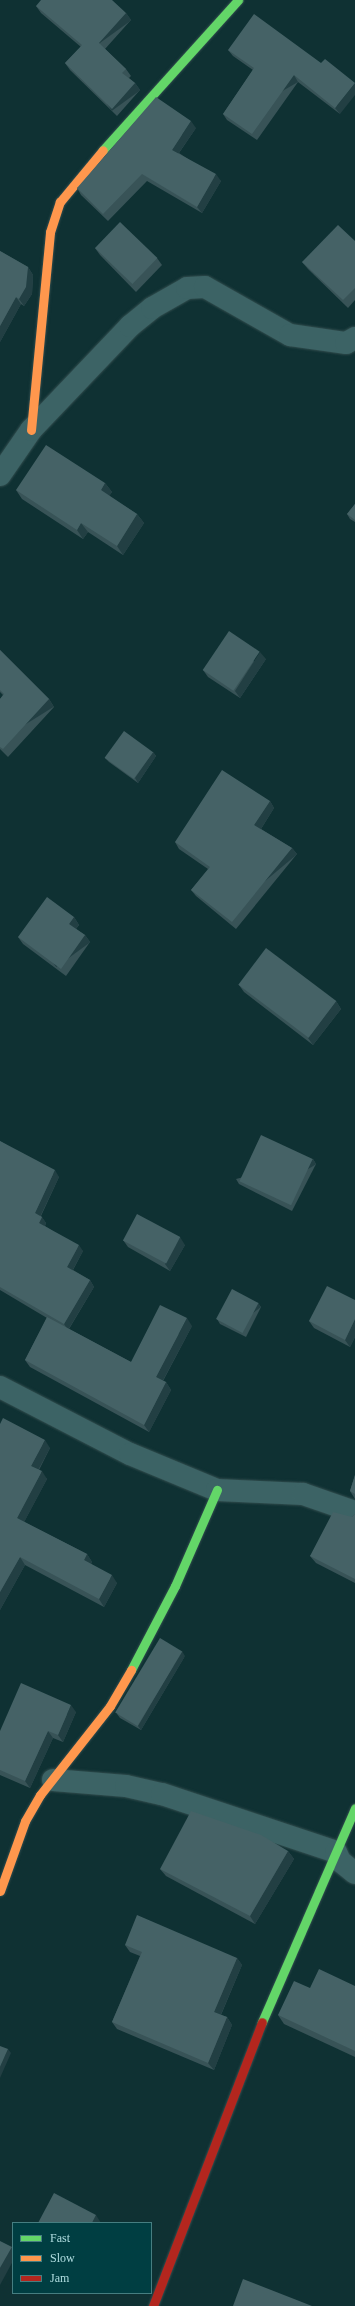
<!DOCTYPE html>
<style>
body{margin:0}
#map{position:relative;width:355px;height:2306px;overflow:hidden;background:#0f3133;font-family:"Times New Roman",serif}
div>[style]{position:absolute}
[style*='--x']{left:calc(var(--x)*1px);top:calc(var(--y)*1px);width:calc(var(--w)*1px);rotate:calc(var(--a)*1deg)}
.roads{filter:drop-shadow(0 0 1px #324d4e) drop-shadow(0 0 1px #324d4e)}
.street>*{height:22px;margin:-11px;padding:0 11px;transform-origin:11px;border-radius:11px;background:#3c6365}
.fast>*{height:9px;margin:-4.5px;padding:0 4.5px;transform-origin:4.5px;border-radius:4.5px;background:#63d668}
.slow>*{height:9px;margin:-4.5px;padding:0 4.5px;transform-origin:4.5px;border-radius:4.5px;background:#ff974d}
.jam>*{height:9px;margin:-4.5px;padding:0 4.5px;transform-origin:4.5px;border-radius:4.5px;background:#b3261e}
.wall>*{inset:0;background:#385357}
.shaded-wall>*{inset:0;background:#223f43;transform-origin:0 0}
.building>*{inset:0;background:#456266;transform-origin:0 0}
span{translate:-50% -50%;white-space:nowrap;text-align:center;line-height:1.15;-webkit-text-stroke:3px #003e42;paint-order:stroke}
.legend{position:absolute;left:12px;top:2222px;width:140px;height:72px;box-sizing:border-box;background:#003e42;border:1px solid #467e81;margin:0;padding:5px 7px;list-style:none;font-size:12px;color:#b0dde0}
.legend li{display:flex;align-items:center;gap:8px;height:20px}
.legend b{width:20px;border:1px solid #467e81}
</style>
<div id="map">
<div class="roads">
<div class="street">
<div style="--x:0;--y:475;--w:55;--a:-55.4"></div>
<div style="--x:31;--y:430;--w:144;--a:-46.4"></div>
<div style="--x:130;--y:326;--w:28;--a:-39"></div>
<div style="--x:152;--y:308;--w:40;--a:-29.7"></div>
<div style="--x:187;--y:288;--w:18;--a:-3"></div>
<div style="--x:205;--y:287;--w:98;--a:29.5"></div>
<div style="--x:290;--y:335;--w:57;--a:8.1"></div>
<div style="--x:346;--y:343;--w:10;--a:-29"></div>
<div style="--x:0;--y:1387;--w:146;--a:27.3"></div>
<div style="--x:130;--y:1454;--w:94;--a:22.5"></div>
<div style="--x:217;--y:1490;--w:86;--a:2.7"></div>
<div style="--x:303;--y:1494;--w:55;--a:19.1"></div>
<div style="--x:53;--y:1780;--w:73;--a:4.7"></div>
<div style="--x:126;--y:1786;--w:37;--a:13"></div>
<div style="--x:162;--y:1794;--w:183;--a:18.4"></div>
<div style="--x:336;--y:1852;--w:10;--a:66"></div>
<div style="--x:340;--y:1861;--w:19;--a:39"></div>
</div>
<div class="fast">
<div style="--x:103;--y:150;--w:202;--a:-48"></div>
<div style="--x:131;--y:1670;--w:95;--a:-62.4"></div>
<div style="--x:175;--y:1586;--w:105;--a:-66.4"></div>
<div style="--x:262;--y:2022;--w:233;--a:-66.5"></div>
</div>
<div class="slow">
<div style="--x:31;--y:430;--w:199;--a:-84.5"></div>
<div style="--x:50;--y:232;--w:32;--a:-72"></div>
<div style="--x:60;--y:202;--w:67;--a:-50.4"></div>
<div style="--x:0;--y:1891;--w:74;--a:-70.3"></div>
<div style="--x:25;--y:1821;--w:30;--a:-60"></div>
<div style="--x:40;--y:1795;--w:113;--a:-51.8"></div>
<div style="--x:110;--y:1706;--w:42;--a:-59.7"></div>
</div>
<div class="jam">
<div style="--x:153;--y:2306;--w:304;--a:-69"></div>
</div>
</div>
<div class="wall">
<div style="clip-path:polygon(36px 6px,126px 13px,131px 20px,105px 49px,126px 69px,131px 76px,129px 78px,135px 83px,140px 90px,117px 116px,70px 70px,65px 63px,81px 47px,41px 13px)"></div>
<div style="clip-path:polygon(228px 50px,321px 63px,340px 114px,298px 82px,257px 140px,227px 120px,223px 114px,253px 70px,233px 56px)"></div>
<div style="clip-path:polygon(196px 128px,179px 153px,221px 181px,202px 213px,147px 181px,108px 221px,81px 195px,77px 188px)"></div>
<div style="clip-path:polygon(355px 241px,355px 300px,348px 308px,308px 269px,302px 262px)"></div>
<div style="clip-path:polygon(95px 248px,157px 258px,162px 265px,136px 292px,100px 255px)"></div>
<div style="clip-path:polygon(0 251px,28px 267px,33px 275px,32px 294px,24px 306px,21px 304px,0 342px)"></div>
<div style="clip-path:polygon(105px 483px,112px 492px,109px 496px,137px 514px,144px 523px,123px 555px,88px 532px,83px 539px,22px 499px,16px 490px)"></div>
<div style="clip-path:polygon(355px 504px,355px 522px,350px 519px,347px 514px)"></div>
<div style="clip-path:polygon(0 650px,49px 699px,54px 707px,8px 757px,0 749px,0 699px,3px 695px,0 692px)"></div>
<div style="clip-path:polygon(266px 659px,240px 698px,208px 677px,203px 670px)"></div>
<div style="clip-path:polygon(153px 752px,156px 756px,138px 783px,109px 762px,105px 758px)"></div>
<div style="clip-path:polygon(270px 801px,274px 808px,261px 829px,292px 848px,297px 854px,236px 929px,196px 896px,191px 890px,208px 869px,179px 849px,175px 842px)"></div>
<div style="clip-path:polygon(74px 917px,79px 925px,76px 929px,85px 935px,90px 942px,66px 976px,23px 944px,18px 937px)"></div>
<div style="clip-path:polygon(239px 985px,336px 1001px,341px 1009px,313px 1045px,244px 992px)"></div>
<div style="clip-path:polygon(0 1141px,59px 1177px,41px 1216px,46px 1223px,45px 1226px,83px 1251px,73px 1270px,90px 1280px,94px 1287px,69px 1329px,131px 1362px,192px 1326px,163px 1381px,166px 1382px,171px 1390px,149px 1432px,30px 1367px,25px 1360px,47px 1318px,0 1290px)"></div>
<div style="clip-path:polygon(313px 1159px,316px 1164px,292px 1211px,239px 1184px,236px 1179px)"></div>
<div style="clip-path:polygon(123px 1240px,185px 1245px,170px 1271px,128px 1247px)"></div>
<div style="clip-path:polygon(355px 1300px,355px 1337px,350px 1347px,314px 1328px,309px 1321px)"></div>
<div style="clip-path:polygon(258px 1303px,261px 1307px,246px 1337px,220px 1324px,217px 1319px)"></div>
<div style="clip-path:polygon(0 1424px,50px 1448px,39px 1470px,47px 1479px,24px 1522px,87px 1554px,92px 1562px,91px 1564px,117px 1583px,104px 1607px,25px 1565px,0 1610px)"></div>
<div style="clip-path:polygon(355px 1475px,355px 1499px,350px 1491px)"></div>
<div style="clip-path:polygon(355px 1514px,355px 1583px,316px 1563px,310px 1556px)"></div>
<div style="clip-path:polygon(185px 1656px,141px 1730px,120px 1718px,117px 1714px)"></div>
<div style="clip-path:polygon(76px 1712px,63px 1742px,53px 1738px,30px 1788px,0 1775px,0 1731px)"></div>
<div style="clip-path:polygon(288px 1851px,294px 1859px,255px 1924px,166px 1876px,160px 1869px)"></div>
<div style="clip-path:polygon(125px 1945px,237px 1958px,242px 1965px,221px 2015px,227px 2017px,232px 2025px,214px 2070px,117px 2029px,112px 2022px,140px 1956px,130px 1952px)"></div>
<div style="clip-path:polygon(355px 1986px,355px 2057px,284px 2024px,278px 2015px)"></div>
</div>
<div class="shaded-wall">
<div style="left:126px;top:13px;width:9px;height:40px;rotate:54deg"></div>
<div style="left:294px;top:75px;width:8px;height:72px;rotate:60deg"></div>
<div style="left:135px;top:83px;width:9px;height:35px;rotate:54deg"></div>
<div style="clip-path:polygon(355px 83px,355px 95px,340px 114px,335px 108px)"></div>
<div style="clip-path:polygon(191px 121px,196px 128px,176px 157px,172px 150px)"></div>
<div style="clip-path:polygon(216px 174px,221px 181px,202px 213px,197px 207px)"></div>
<div style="clip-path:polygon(28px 267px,33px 275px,32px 294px,24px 306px,19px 299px)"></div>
<div style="clip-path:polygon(16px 297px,21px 304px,0 342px,0 326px)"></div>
<div style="clip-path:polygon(105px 483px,112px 492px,107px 499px,101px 490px)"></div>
<div style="clip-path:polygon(137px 514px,144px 523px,123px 555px,117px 546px)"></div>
<div style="clip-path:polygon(81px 523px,88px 532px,83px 539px,77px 530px)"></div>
<div style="clip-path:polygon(260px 652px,266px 659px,240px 698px,235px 691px)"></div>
<div style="left:49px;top:699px;width:9px;height:68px;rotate:58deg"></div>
<div style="clip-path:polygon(153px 752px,156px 756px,138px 783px,135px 778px)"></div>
<div style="clip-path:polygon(270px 801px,274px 808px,259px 832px,254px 825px)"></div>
<div style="left:292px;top:848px;width:8px;height:95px;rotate:50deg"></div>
<div style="clip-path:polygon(74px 917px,79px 925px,74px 931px,69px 924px)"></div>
<div style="left:85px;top:935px;width:9px;height:42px;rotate:54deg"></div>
<div style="clip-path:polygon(336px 1001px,341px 1009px,313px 1045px,308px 1038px)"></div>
<div style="left:313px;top:1159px;width:6px;height:53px;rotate:59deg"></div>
<div style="clip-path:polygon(55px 1170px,59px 1177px,39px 1219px,35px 1213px)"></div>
<div style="clip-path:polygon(42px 1217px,46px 1223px,43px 1229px,39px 1223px)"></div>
<div style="clip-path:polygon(180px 1237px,185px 1245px,170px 1271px,165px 1264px)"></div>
<div style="clip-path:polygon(79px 1245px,83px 1251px,71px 1273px,67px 1267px)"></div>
<div style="clip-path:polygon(90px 1280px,94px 1287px,68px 1330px,64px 1324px)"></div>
<div style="left:258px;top:1303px;width:5px;height:34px;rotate:53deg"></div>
<div style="clip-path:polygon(187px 1318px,192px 1326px,161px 1384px,156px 1377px)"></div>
<div style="clip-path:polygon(355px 1319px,355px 1337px,350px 1347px,345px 1340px)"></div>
<div style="clip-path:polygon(166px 1382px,171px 1390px,149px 1432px,144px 1425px)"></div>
<div style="clip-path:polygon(45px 1440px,50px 1448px,36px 1474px,31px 1466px)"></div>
<div style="clip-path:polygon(42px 1471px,47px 1479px,22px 1526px,17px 1518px)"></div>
<div style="clip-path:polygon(87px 1554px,92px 1562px,89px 1568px,84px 1560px)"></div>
<div style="clip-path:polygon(20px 1557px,25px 1565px,0 1610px,0 1592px)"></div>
<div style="clip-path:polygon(112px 1575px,117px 1583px,104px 1607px,99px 1599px)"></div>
<div style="clip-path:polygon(182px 1651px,185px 1656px,141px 1730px,138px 1726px)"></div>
<div style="clip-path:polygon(71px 1705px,76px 1712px,63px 1742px,58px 1735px)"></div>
<div style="clip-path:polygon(48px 1731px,53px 1738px,30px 1788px,25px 1781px)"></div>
<div style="clip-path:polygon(288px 1851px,294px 1859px,255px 1924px,250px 1916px)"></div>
<div style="clip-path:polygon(237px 1958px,242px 1965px,219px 2019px,214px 2012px)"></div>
<div style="clip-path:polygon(227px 2017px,232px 2025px,214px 2070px,208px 2063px)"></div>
<div style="clip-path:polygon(8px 2049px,11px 2053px,0 2078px,0 2067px)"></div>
<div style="clip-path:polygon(96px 2215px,101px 2223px,92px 2223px)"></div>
<div style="clip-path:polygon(12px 2247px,13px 2250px,13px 2261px,0 2285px,0 2268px)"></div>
</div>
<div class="building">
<div style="clip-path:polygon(41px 0,112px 0,126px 13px,99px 43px,126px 69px,122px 73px,135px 83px,112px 109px,65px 63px,82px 45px,36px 6px)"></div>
<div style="clip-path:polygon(254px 14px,321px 63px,325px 59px,355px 83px,335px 108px,294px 75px,252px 134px,223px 114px,254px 68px,228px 50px)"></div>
<div style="clip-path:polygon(156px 97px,191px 121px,172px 150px,216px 174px,197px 207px,142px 174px,103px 214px,77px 188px)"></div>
<div style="left:120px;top:222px;width:52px;height:36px;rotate:44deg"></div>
<div style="clip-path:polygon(338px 225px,355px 241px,355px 288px,343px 300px,302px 262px)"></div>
<div style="clip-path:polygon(0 251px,28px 267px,26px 287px,19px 299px,16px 297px,0 326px)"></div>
<div style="clip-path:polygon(46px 445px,105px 483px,101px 490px,137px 514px,117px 546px,81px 523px,77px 530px,16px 490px)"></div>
<div style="clip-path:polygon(355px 504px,355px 520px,347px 514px)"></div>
<div style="left:229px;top:631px;width:37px;height:47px;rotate:34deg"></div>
<div style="clip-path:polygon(0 650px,49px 699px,3px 749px,0 747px,0 699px,4px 694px,0 690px)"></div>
<div style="left:124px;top:731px;width:36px;height:33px;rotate:36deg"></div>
<div style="clip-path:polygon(222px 770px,270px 801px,254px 825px,292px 848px,232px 922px,191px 890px,210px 867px,175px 842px)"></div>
<div style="clip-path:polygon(47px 897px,74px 917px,69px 924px,85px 935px,61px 969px,18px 937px)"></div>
<div style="left:266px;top:948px;width:88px;height:46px;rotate:37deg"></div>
<div style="left:261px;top:1135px;width:57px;height:51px;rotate:25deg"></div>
<div style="clip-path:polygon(0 1141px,55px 1170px,35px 1213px,42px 1217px,39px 1223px,79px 1245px,67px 1267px,90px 1280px,64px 1324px,0 1287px)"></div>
<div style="left:137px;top:1214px;width:49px;height:30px;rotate:28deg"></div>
<div style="clip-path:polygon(327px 1286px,355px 1300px,355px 1319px,345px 1340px,309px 1321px)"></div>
<div style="left:232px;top:1289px;width:30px;height:34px;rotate:28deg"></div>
<div style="clip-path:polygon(160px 1305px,187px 1318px,156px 1377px,166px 1382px,144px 1425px,25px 1360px,47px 1317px,131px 1362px)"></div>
<div style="clip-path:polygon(3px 1418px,45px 1440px,31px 1466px,42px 1471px,17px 1518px,87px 1554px,84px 1560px,112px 1575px,99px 1599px,20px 1557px,0 1592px,0 1424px)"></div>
<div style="clip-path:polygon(355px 1475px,355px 1494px,350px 1491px)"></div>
<div style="clip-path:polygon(333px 1512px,352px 1517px,355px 1514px,355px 1579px,310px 1556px)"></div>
<div style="left:160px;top:1638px;width:26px;height:87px;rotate:31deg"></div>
<div style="clip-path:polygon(21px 1683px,71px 1705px,58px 1735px,48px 1731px,25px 1781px,0 1770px,0 1731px)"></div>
<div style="clip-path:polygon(191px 1811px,261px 1835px,288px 1851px,250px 1916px,160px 1869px)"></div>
<div style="clip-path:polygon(137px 1915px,237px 1958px,214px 2012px,227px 2017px,208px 2063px,112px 2022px,142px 1952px,125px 1945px)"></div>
<div style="clip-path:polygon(319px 1969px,355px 1986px,355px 2051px,278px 2015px,294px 1981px,310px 1988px)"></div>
<div style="clip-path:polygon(0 2046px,8px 2049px,0 2067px)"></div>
<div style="clip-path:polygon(54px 2193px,96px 2215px,92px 2223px,38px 2223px)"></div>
<div style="clip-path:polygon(0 2241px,12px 2247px,0 2268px)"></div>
<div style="clip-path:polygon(243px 2279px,312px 2306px,233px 2306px)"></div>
</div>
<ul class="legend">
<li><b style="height:5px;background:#63d668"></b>Fast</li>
<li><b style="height:5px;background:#ff974d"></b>Slow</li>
<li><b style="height:5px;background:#b3261e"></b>Jam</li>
</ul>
</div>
